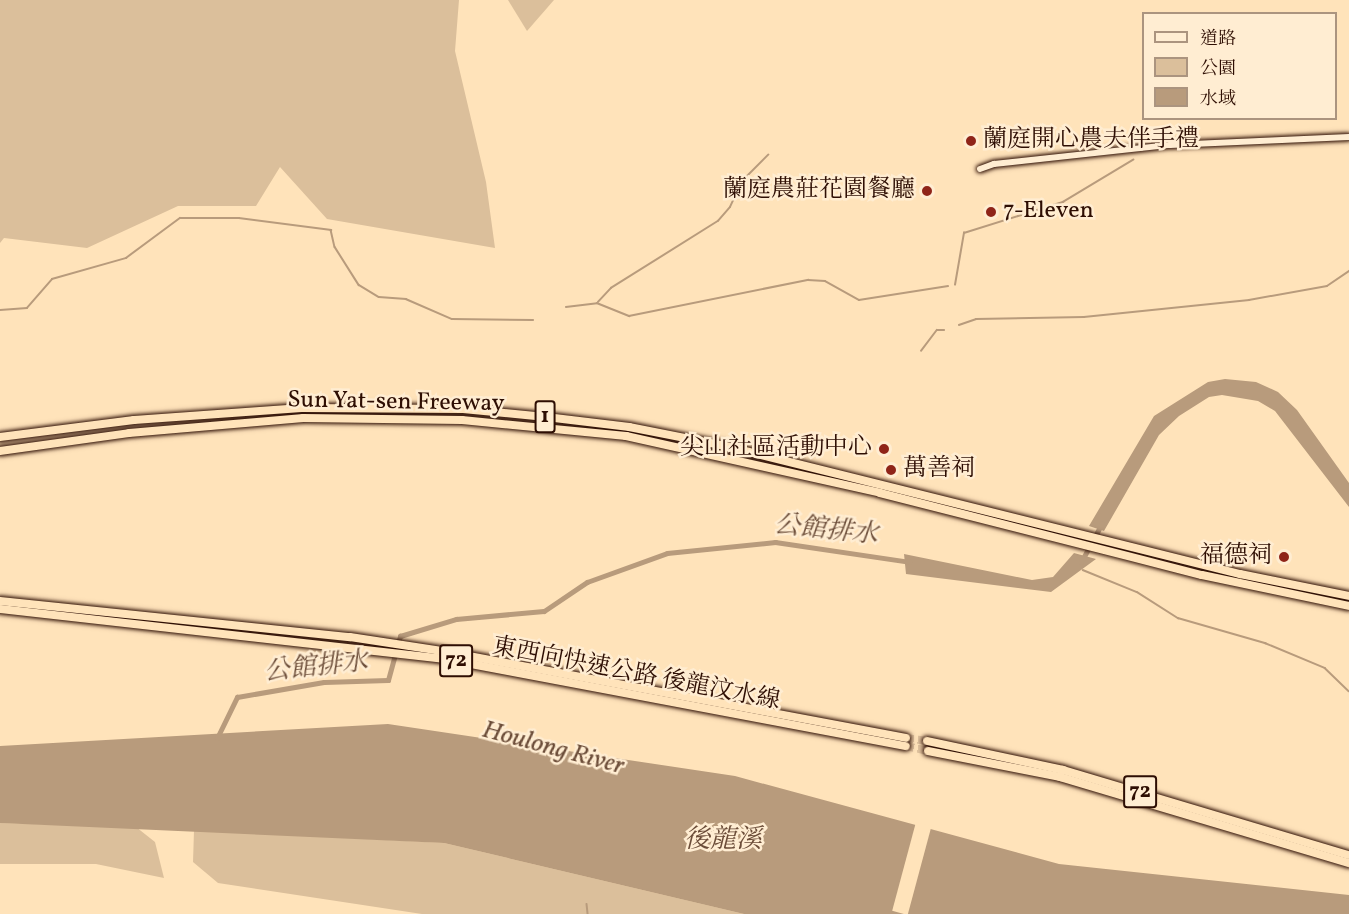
<!DOCTYPE html>
<meta charset="utf-8">
<style>
body{margin:0}
#map{position:relative;width:1349px;height:914px;overflow:hidden;background:#ffe3ba;font-family:Vollkorn,"Noto Serif TC",serif}
div>[style]{position:absolute}
[style*='--x']{left:calc(var(--x)*1px);top:calc(var(--y)*1px);width:calc(var(--w)*1px);rotate:calc(var(--a)*1deg)}
.green>*{inset:0;background:#dbbf9b}
.water>*{inset:0;background:#b89b7c}
.pier>*{inset:0;background:#ffe3ba;transform-origin:0 0}
.stream>*{height:1.5px;margin:-0.75px;padding:0 0.75px;transform-origin:0.75px;border-radius:0.75px;background:#b89b7c}
.canal>*{height:5px;margin:-2.5px;padding:0 2.5px;transform-origin:2.5px;border-radius:2.5px;background:#b89b7c}
.highway-tunnel>*{height:8px;margin-top:-4px;transform-origin:0;background:repeating-linear-gradient(90deg,#e0c39f 0 8px,transparent 0 12px)}
.roads{filter:drop-shadow(0 0 2px #2e0e03) drop-shadow(0 0 2px #2e0e03)}
.secondary>*{height:6px;margin:-3px;padding:0 3px;transform-origin:3px;border-radius:3px;background:#ffedd2}
.highway>*{height:8px;margin:-4px;padding:0 4px;transform-origin:4px;border-radius:4px;background:#ffe3ba}
.dots>*{width:16px;height:16px;translate:-50% -50%;box-sizing:border-box;border:3px solid #ffedd2;border-radius:50%}
span{translate:-50% -50%;white-space:nowrap;text-align:center;line-height:1.15;-webkit-text-stroke:5px #ffedd2;paint-order:stroke}
.shield-label span{padding:2px 4px;background:#ffedd2;border:2px solid;border-radius:4px;-webkit-text-stroke-width:0}
.shield-label{font-size:22px;color:#2e0e03;font-weight:700}
.poi-label{font-size:24px;color:#2e0e03}
.left{translate:0 -50%;text-align:left}
.right{translate:-100% -50%;text-align:right}
.street-label{font-size:24px;color:#2e0e03}
.water-label{font-size:26px;color:#6c4d39;font-style:italic}
.legend{position:absolute;left:1142px;top:12px;width:195px;height:108px;box-sizing:border-box;background:#ffedd2;border:2px solid #ab947f;margin:0;padding:8px 10px;list-style:none;font-size:18px;color:#2e0e03}
.legend li{display:flex;align-items:center;gap:12px;height:30px}
.legend b{width:30px;border:2px solid #ab947f}
</style>
<div id="map">
<div class="green">
<div style="clip-path:polygon(0 0,459px 0,455px 51px,486px 182px,495px 248px,327px 219px,280px 167px,256px 206px,178px 206px,87px 248px,4px 238px,0 243px)"></div>
<div style="clip-path:polygon(508px 0,554px 0,527px 31px)"></div>
<div style="clip-path:polygon(0 823px,136px 827px,155px 842px,164px 878px,96px 864px,0 864px)"></div>
<div style="clip-path:polygon(194px 830px,444px 843px,744px 914px,422px 914px,218px 883px,193px 862px)"></div>
</div>
<div class="water">
<div style="clip-path:polygon(1225px 379px,1256px 382px,1278px 392px,1297px 410px,1349px 483px,1349px 507px,1275px 411px,1258px 401px,1222px 395px,1209px 397px,1179px 416px,1159px 435px,1104px 531px,1089px 526px,1154px 416px,1208px 382px)"></div>
<div style="clip-path:polygon(1074px 553px,1096px 559px,1051px 592px,906px 574px,904px 554px,1032px 580px,1053px 577px)"></div>
<div style="clip-path:polygon(388px 724px,735px 776px,1059px 864px,1349px 895px,1349px 914px,744px 914px,444px 843px,0 823px,0 746px)"></div>
</div>
<div class="pier">
<div style="left:916px;top:822px;width:16px;height:92px;rotate:15deg"></div>
</div>
<div class="stream">
<div style="--x:955;--y:285;--w:53;--a:-80.2"></div>
<div style="--x:964;--y:233;--w:104;--a:-17.4"></div>
<div style="--x:1063;--y:202;--w:82;--a:-31"></div>
<div style="--x:598;--y:302;--w:19;--a:-47"></div>
<div style="--x:611;--y:288;--w:126;--a:-32.1"></div>
<div style="--x:718;--y:221;--w:18;--a:-49"></div>
<div style="--x:730;--y:207;--w:29;--a:-65"></div>
<div style="--x:742;--y:181;--w:37;--a:-45"></div>
<div style="--x:566;--y:307;--w:31;--a:-7"></div>
<div style="--x:597;--y:303;--w:35;--a:22"></div>
<div style="--x:629;--y:316;--w:183;--a:-11.4"></div>
<div style="--x:808;--y:280;--w:17;--a:3"></div>
<div style="--x:825;--y:281;--w:39;--a:29"></div>
<div style="--x:859;--y:300;--w:90;--a:-8.9"></div>
<div style="--x:0;--y:310;--w:27;--a:-4"></div>
<div style="--x:27;--y:308;--w:38;--a:-49"></div>
<div style="--x:52;--y:279;--w:77;--a:-15.8"></div>
<div style="--x:126;--y:258;--w:67;--a:-36.5"></div>
<div style="--x:180;--y:218;--w:59;--a:0"></div>
<div style="--x:239;--y:218;--w:93;--a:7.4"></div>
<div style="--x:331;--y:230;--w:17;--a:77"></div>
<div style="--x:335;--y:247;--w:45;--a:57.7"></div>
<div style="--x:359;--y:285;--w:23;--a:31"></div>
<div style="--x:379;--y:297;--w:27;--a:4"></div>
<div style="--x:406;--y:299;--w:50;--a:23.5"></div>
<div style="--x:452;--y:319;--w:81;--a:0.7"></div>
<div style="--x:959;--y:325;--w:18;--a:-19"></div>
<div style="--x:976;--y:319;--w:108;--a:-1.1"></div>
<div style="--x:1084;--y:317;--w:166;--a:-5.9"></div>
<div style="--x:1249;--y:300;--w:79;--a:-10.2"></div>
<div style="--x:1327;--y:286;--w:27;--a:-34"></div>
<div style="--x:921;--y:351;--w:26;--a:-53"></div>
<div style="--x:937;--y:330;--w:7;--a:0"></div>
<div style="--x:1083;--y:570;--w:58;--a:22.2"></div>
<div style="--x:1137;--y:592;--w:49;--a:32.4"></div>
<div style="--x:1178;--y:618;--w:91;--a:16"></div>
<div style="--x:1265;--y:643;--w:65;--a:22.6"></div>
<div style="--x:1325;--y:668;--w:33;--a:44"></div>
<div style="--x:587;--y:904;--w:10;--a:84"></div>
</div>
<div class="canal">
<div style="--x:1081;--y:562;--w:44;--a:-61.7"></div>
<div style="--x:217;--y:738;--w:46;--a:-64"></div>
<div style="--x:237;--y:697;--w:88;--a:-9.8"></div>
<div style="--x:324;--y:682;--w:64;--a:-1.8"></div>
<div style="--x:388;--y:680;--w:46;--a:-74.7"></div>
<div style="--x:400;--y:636;--w:59;--a:-16.9"></div>
<div style="--x:456;--y:619;--w:88;--a:-5.2"></div>
<div style="--x:544;--y:611;--w:52;--a:-34"></div>
<div style="--x:587;--y:582;--w:85;--a:-19.9"></div>
<div style="--x:667;--y:553;--w:109;--a:-5.8"></div>
<div style="--x:775;--y:542;--w:136;--a:8.4"></div>
</div>
<div class="highway-tunnel">
<div style="--x:906;--y:738;--w:21;--a:8"></div>
<div style="--x:906;--y:746;--w:23;--a:13"></div>
</div>
<div class="roads">
<div class="secondary">
<div style="--x:980;--y:169;--w:15;--a:-20"></div>
<div style="--x:994;--y:164;--w:177;--a:-6.2"></div>
<div style="--x:1170;--y:145;--w:179;--a:-2.6"></div>
</div>
<div class="highway">
<div style="--x:0;--y:437;--w:135;--a:-7.2"></div>
<div style="--x:134;--y:420;--w:168;--a:-4.1"></div>
<div style="--x:302;--y:408;--w:161;--a:0.4"></div>
<div style="--x:463;--y:409;--w:83;--a:5.5"></div>
<div style="--x:546;--y:417;--w:84;--a:6.9"></div>
<div style="--x:629;--y:427;--w:94;--a:11.1"></div>
<div style="--x:721;--y:445;--w:535;--a:13.96"></div>
<div style="--x:1240;--y:574;--w:111;--a:11.4"></div>
<div style="--x:0;--y:451;--w:130;--a:-7.9"></div>
<div style="--x:129;--y:433;--w:175;--a:-4.9"></div>
<div style="--x:303;--y:418;--w:159;--a:0.7"></div>
<div style="--x:462;--y:420;--w:165;--a:5.6"></div>
<div style="--x:626;--y:436;--w:260;--a:12.6"></div>
<div style="--x:880;--y:493;--w:332;--a:14.3"></div>
<div style="--x:1202;--y:575;--w:150;--a:11.9"></div>
<div style="--x:0;--y:601;--w:352;--a:5.9"></div>
<div style="--x:350;--y:637;--w:93;--a:8.7"></div>
<div style="--x:442;--y:651;--w:472;--a:10.6"></div>
<div style="--x:0;--y:609;--w:442;--a:6.4"></div>
<div style="--x:439;--y:658;--w:475;--a:10.7"></div>
<div style="--x:927;--y:741;--w:139;--a:12"></div>
<div style="--x:1063;--y:770;--w:298;--a:16.6"></div>
<div style="--x:928;--y:751;--w:135;--a:11.1"></div>
<div style="--x:1060;--y:777;--w:302;--a:16.6"></div>
</div>
</div>
<div class="dots">
<div style="left:971px;top:141px;background:#8f2418"></div>
<div style="left:927px;top:191px;background:#8f2418"></div>
<div style="left:991px;top:212px;background:#8f2418"></div>
<div style="left:884px;top:449px;background:#8f2418"></div>
<div style="left:891px;top:470px;background:#8f2418"></div>
<div style="left:1284px;top:557px;background:#8f2418"></div>
</div>
<div class="shield-label">
<span style="left:545px;top:417px">1</span>
<span style="left:456px;top:661px">72</span>
<span style="left:1140px;top:792px">72</span>
</div>
<div class="poi-label">
<span class="left" style="left:983px;top:141px">蘭庭開心農夫伴手禮</span>
<span class="right" style="left:915px;top:191px">蘭庭農莊花園餐廳</span>
<span class="left" style="left:1003px;top:212px">7-Eleven</span>
<span class="right" style="left:872px;top:449px">尖山社區活動中心</span>
<span class="left" style="left:903px;top:470px">萬善祠</span>
<span class="right" style="left:1272px;top:557px">福德祠</span>
</div>
<div class="street-label">
<span style="left:396px;top:403px;rotate:1deg">Sun Yat-sen Freeway</span>
<span style="left:636px;top:675px;rotate:11deg">東西向快速公路 後龍汶水線</span>
</div>
<div class="water-label">
<span style="left:826px;top:531px;rotate:6deg">公館排水</span>
<span style="left:316px;top:668px;rotate:-6deg">公館排水</span>
<span style="left:553px;top:749px;rotate:15deg">Houlong River</span>
<span style="left:723px;top:841px">後龍溪</span>
</div>
<ul class="legend">
<li><b style="height:8px;background:#ffedd2"></b>道路</li>
<li><b style="height:16px;background:#dbbf9b"></b>公園</li>
<li><b style="height:16px;background:#b89b7c"></b>水域</li>
</ul>
</div>
